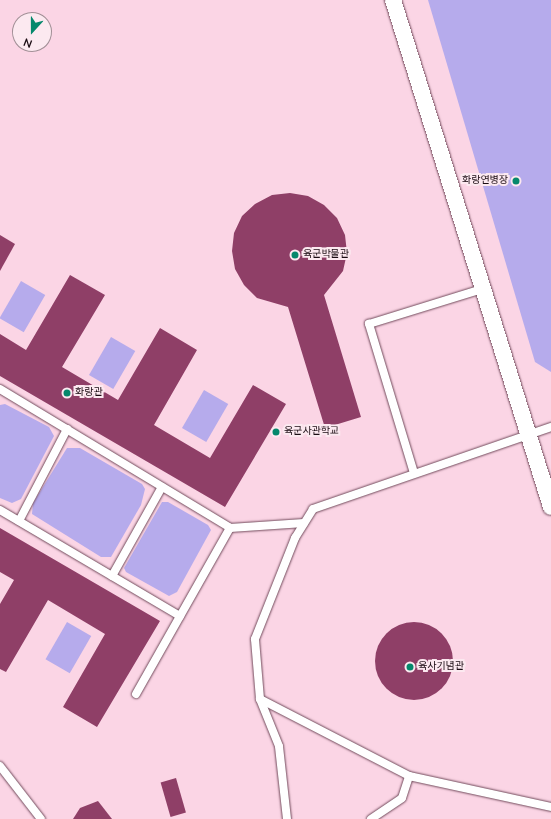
<!DOCTYPE html>
<meta charset="utf-8">
<style>
body{margin:0}
#map{position:relative;width:551px;height:819px;overflow:hidden;background:#fbd5e5;font-family:"Nunito Sans","Noto Sans KR",sans-serif}
div>[style]{position:absolute}
[style*='--x']{left:calc(var(--x)*1px);top:calc(var(--y)*1px);width:calc(var(--w)*1px);rotate:calc(var(--a)*1deg)}
.green>*{inset:0;background:#b6abec;transform-origin:0 0}
.building>*{inset:0;background:#8f3f67;transform-origin:0 0}
.round{border-radius:50%}
.roads{filter:drop-shadow(0 0 1px #724b5c) drop-shadow(0 0 1px #724b5c)}
.service>*{height:8px;margin:-4px;padding:0 4px;transform-origin:4px;border-radius:4px;background:#fff}
.minor>*{height:16px;margin:-8px;padding:0 8px;transform-origin:8px;border-radius:8px;background:#fff}
.dots>*{width:11px;height:11px;translate:-50% -50%;box-sizing:border-box;border:2px solid #fce9f0;border-radius:50%}
span{translate:-50% -50%;white-space:nowrap;text-align:center;line-height:1.15;-webkit-text-stroke:4px #fce9f0;paint-order:stroke}
.poi-label{font-size:10px;color:#1a0b12}
.right{translate:-100% -50%;text-align:right}
.left{translate:0 -50%;text-align:left}
.north{position:absolute;left:12px;top:12px;width:40px;height:40px;box-sizing:border-box;background:#fce9f0;border:1px solid #a29097;border-radius:50%;rotate:201deg;font-size:11px;font-weight:700;line-height:16px;text-align:center;color:#1a0b12}
.north::after{content:'';display:block;margin:auto;width:14px;height:18px;background:#05886c;clip-path:polygon(50% 0,100% 100%,50% 72%,0 100%)}
</style>
<div id="map">
<div class="green">
<div style="clip-path:polygon(428px 0,551px 0,551px 372px,535px 362px)"></div>
<div style="left:21px;top:281px;width:28px;height:43px;rotate:30deg"></div>
<div style="left:111px;top:337px;width:28px;height:44px;rotate:30deg"></div>
<div style="left:204px;top:390px;width:28px;height:44px;rotate:30deg"></div>
<div style="clip-path:polygon(5px 404px,49px 427px,54px 436px,21px 499px,12px 503px,0 498px,0 405px)"></div>
<div style="clip-path:polygon(67px 448px,80px 448px,142px 484px,145px 489px,141px 505px,111px 557px,101px 557px,32px 514px,33px 503px)"></div>
<div style="clip-path:polygon(162px 502px,168px 502px,208px 525px,211px 530px,177px 592px,169px 596px,126px 572px,124px 568px)"></div>
<div style="left:67px;top:622px;width:28px;height:43px;rotate:30deg"></div>
</div>
<div class="building">
<div style="clip-path:polygon(290px 193px,308px 196px,324px 205px,337px 218px,345px 235px,347px 253px,343px 271px,324px 295px,361px 417px,325px 428px,288px 307px,257px 298px,244px 285px,235px 269px,232px 251px,234px 233px,242px 216px,255px 204px,272px 195px)"></div>
<div style="clip-path:polygon(0 235px,15px 244px,0 271px)"></div>
<div style="clip-path:polygon(70px 275px,105px 295px,62px 367px,118px 400px,160px 328px,197px 350px,154px 425px,210px 458px,253px 385px,286px 404px,225px 507px,0 376px,0 334px,26px 350px)"></div>
<div style="clip-path:polygon(0 528px,160px 621px,97px 727px,63px 707px,105px 634px,48px 600px,6px 672px,0 669px,0 604px,14px 580px,0 572px)"></div>
<div class="round" style="left:375px;top:622px;width:78px;height:78px"></div>
<div style="left:176px;top:778px;width:36px;height:16px;rotate:74deg"></div>
<div style="clip-path:polygon(98px 801px,112px 819px,73px 819px,80px 808px)"></div>
</div>
<div class="roads">
<div class="service">
<div style="--x:0;--y:389;--w:269;--a:31.1"></div>
<div style="--x:230;--y:528;--w:74;--a:-3.9"></div>
<div style="--x:414;--y:473;--w:156;--a:-106.8"></div>
<div style="--x:369;--y:324;--w:118;--a:-17.2"></div>
<div style="--x:0;--y:510;--w:209;--a:30.5"></div>
<div style="--x:19;--y:521;--w:104;--a:-62.4"></div>
<div style="--x:112;--y:576;--w:102;--a:-60.7"></div>
<div style="--x:136;--y:694;--w:191;--a:-60.5"></div>
<div style="--x:260;--y:699;--w:168;--a:27.3"></div>
<div style="--x:409;--y:776;--w:145;--a:12.3"></div>
<div style="--x:0;--y:766;--w:67;--a:52.3"></div>
<div style="--x:287;--y:819;--w:73;--a:-96.3"></div>
<div style="--x:279;--y:746;--w:51;--a:-112"></div>
<div style="--x:260;--y:699;--w:60;--a:-94.8"></div>
<div style="--x:255;--y:639;--w:109;--a:-68.4"></div>
<div style="--x:295;--y:538;--w:34;--a:-58"></div>
<div style="--x:313;--y:509;--w:252;--a:-19"></div>
<div style="--x:371;--y:819;--w:37;--a:-34"></div>
<div style="--x:402;--y:798;--w:23;--a:-72"></div>
</div>
<div class="minor">
<div style="--x:393;--y:0;--w:531;--a:72.69"></div>
</div>
</div>
<div class="dots">
<div style="left:516px;top:181px;background:#05886c"></div>
<div style="left:295px;top:255px;background:#05886c"></div>
<div style="left:67px;top:393px;background:#05886c"></div>
<div style="left:276px;top:432px;background:#05886c"></div>
<div style="left:410px;top:667px;background:#05886c"></div>
</div>
<div class="poi-label">
<span class="right" style="left:508px;top:181px">화랑연병장</span>
<span class="left" style="left:303px;top:255px">육군박물관</span>
<span class="left" style="left:75px;top:393px">화랑관</span>
<span class="left" style="left:284px;top:432px">육군사관학교</span>
<span class="left" style="left:418px;top:667px">육사기념관</span>
</div>
<div class="north">N</div>
</div>
